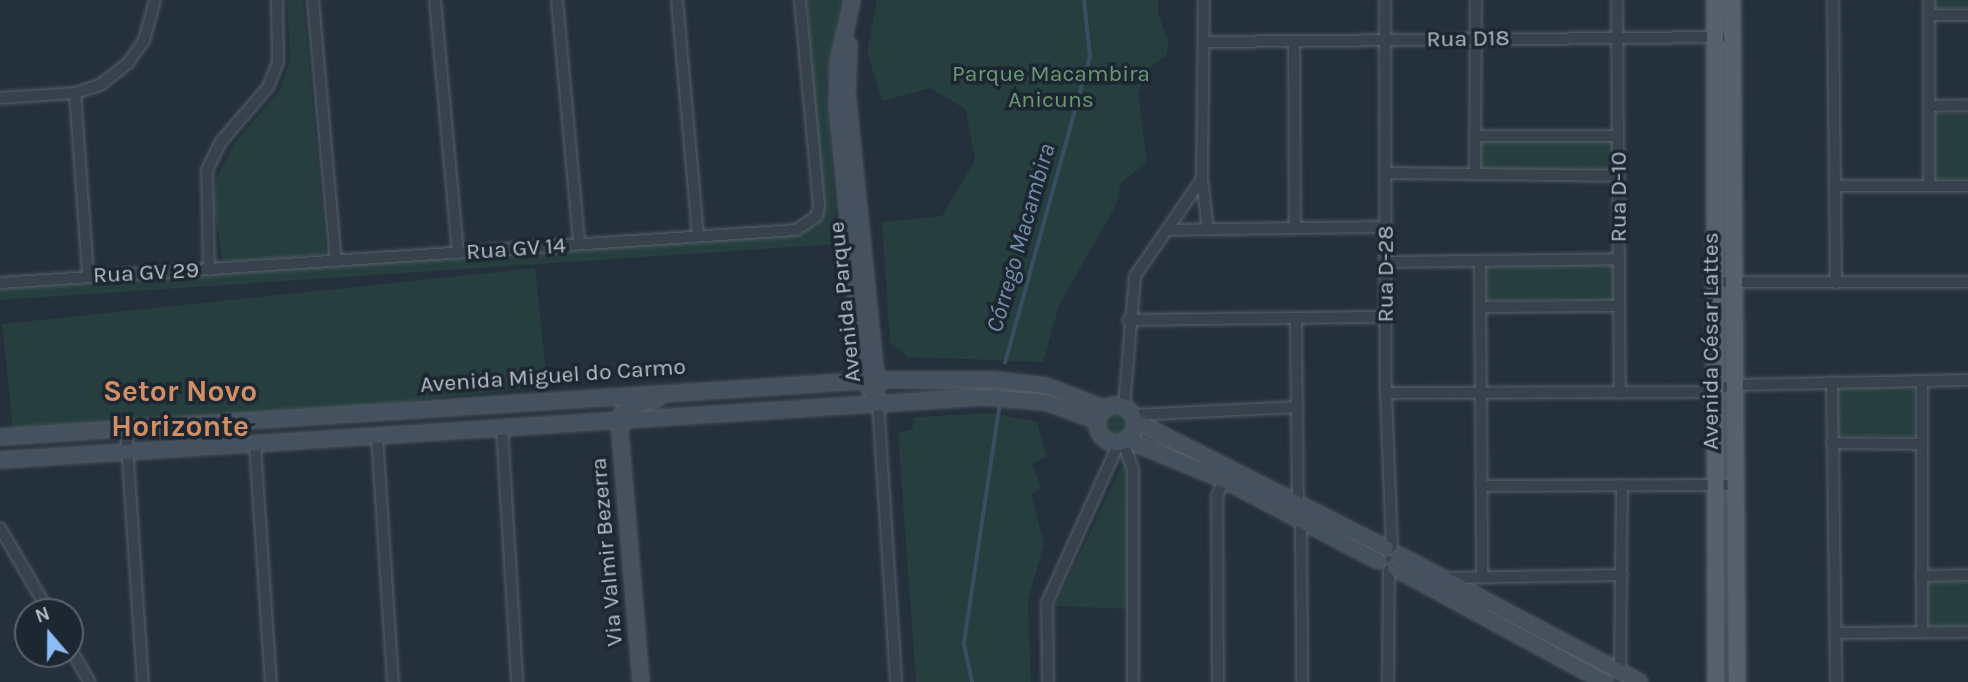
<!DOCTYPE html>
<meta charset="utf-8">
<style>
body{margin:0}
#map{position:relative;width:1968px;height:682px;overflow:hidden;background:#24303c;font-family:Karla,sans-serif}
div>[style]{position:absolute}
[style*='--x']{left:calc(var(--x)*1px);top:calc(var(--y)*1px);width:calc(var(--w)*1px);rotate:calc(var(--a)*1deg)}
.green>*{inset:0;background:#273e3e;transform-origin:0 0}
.round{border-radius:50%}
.stream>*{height:3.5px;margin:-1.75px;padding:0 1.75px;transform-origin:1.75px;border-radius:1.75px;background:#394d63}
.roads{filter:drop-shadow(0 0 2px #56606a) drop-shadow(0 0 2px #56606a)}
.street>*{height:10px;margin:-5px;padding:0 5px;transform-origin:5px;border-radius:5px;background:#38424d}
.secondary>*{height:14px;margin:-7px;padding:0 7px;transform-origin:7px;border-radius:7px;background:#46515f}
.secondary>.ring{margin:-7px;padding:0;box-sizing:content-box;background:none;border:14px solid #46515f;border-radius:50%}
.primary>*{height:16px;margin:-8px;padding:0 8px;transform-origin:8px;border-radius:8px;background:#56616d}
span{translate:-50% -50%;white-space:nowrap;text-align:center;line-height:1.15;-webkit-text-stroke:7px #1d2731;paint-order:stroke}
.street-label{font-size:23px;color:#b4bdc8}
.park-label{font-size:23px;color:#6b9873}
.water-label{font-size:24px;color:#758faa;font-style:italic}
.district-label{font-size:30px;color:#d28e65;font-weight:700}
.north{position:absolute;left:14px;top:598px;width:70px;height:70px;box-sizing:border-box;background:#1d2731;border:2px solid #59636d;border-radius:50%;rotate:340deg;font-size:19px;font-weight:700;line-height:28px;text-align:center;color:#b4bdc8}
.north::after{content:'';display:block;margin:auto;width:24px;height:32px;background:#8cbbf5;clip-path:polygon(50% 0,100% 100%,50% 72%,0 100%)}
</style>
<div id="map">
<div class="green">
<div style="clip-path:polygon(287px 0,303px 0,326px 254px,223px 262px,214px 209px,216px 179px,235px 142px,280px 90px,290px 61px)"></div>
<div style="clip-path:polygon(807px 0,841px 0,826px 86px,838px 244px,0 300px,0 289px,803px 234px,822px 213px)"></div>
<div style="clip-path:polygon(877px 0,1158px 0,1158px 13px,1169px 44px,1166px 56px,1146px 70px,1138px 94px,1147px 162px,1121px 183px,1115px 207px,1059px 305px,1043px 362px,908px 357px,890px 342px,882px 222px,942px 216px,975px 160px,966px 110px,931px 88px,882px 101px,867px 51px)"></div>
<div style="left:1934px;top:0;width:34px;height:8px"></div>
<div style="left:1935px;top:113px;width:33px;height:66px"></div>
<div style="left:1478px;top:138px;width:138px;height:33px"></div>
<div style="left:1615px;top:263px;width:37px;height:131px;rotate:90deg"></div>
<div style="left:535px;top:268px;width:119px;height:536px;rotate:84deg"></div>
<div style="left:1915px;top:387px;width:49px;height:78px;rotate:90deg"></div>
<div class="round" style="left:1104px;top:411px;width:26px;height:26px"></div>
<div style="clip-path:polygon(992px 413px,1037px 422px,1047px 457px,1032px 463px,1041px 488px,1031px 494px,1044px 543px,1028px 600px,1031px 682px,916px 682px,898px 433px,912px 429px,915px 417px)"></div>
<div style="clip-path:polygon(1126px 457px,1128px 609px,1055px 606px)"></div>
<div style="left:1968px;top:581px;width:46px;height:42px;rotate:90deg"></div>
</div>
<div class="stream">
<div style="--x:1005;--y:363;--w:318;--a:-74.5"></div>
<div style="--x:1090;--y:57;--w:57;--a:-96"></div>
<div style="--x:972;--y:682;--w:40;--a:-102"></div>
<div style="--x:964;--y:643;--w:237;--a:-81.5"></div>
</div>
<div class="roads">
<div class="street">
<div style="--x:313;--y:0;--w:262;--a:85"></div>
<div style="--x:435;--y:0;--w:254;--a:84.8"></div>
<div style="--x:557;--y:0;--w:245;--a:84.8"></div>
<div style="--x:677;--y:0;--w:237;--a:84.9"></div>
<div style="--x:1385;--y:0;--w:393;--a:89.9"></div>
<div style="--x:1386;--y:393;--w:155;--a:87.8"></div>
<div style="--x:1617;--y:0;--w:393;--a:89.6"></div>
<div style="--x:1833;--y:0;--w:283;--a:89.4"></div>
<div style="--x:1929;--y:0;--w:186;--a:90"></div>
<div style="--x:1929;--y:15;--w:39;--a:0"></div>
<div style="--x:1294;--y:41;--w:186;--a:89.7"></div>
<div style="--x:1204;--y:42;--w:517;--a:-0.55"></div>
<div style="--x:75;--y:93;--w:183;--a:85.9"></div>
<div style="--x:0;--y:98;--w:75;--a:-3.8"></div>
<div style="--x:75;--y:93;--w:26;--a:-18"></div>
<div style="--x:100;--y:85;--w:36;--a:-38"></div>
<div style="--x:128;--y:63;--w:28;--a:-55"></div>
<div style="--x:144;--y:40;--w:41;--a:-74.6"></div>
<div style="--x:1929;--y:106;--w:39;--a:-1"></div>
<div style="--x:1475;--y:136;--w:143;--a:0"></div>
<div style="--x:1386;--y:173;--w:232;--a:0.7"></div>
<div style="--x:1475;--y:174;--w:174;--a:-89.7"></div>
<div style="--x:1202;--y:179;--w:50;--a:83.2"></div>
<div style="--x:1835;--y:186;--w:133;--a:0"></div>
<div style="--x:1167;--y:230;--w:219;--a:-0.8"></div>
<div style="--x:1480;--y:261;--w:314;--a:89.6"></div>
<div style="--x:1386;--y:262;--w:233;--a:-0.7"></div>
<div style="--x:209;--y:270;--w:100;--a:-91.1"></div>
<div style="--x:207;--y:170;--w:30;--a:-64"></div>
<div style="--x:220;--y:143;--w:74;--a:-49.4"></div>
<div style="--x:268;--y:87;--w:27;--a:-68"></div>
<div style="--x:278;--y:62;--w:62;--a:-90.9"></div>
<div style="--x:1717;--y:282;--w:251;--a:0"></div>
<div style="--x:0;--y:283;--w:798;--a:-3.81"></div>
<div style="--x:796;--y:230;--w:25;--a:-34"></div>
<div style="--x:817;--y:216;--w:11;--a:-80"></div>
<div style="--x:819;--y:205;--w:206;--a:-95.3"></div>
<div style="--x:1480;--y:307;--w:139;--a:-0.4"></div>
<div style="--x:1296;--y:318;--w:182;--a:89.4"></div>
<div style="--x:1128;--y:320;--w:259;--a:-0.7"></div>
<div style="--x:1922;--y:381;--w:251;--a:90"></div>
<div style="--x:1832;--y:382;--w:300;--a:89.2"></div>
<div style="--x:1386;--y:393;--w:318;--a:-0.2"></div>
<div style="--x:1704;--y:392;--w:32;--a:-13"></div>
<div style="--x:1735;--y:385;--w:233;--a:-1.2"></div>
<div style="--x:878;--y:402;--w:281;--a:86.3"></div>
<div style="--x:1124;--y:407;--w:131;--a:-85.2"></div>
<div style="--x:1135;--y:276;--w:118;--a:-55.4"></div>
<div style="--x:1202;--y:179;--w:179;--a:-89.4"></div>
<div style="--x:1133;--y:415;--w:165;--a:-2.8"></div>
<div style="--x:502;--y:427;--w:255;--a:86.6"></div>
<div style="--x:126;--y:428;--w:255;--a:86.2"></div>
<div style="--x:377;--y:435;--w:248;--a:86.3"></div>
<div style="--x:1123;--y:442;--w:29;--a:70"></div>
<div style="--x:1133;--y:469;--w:213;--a:90"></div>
<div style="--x:1832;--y:443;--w:89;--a:0.6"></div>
<div style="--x:255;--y:444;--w:239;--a:86.2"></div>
<div style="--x:1481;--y:486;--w:253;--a:-0.2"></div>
<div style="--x:1301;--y:520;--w:162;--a:89.6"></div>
<div style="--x:0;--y:528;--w:97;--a:59.7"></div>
<div style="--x:1921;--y:576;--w:47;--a:-1.2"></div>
<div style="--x:1444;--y:578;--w:178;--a:-1"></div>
<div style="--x:1835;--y:633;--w:133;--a:-0.4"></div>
<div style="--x:70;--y:648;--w:39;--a:60"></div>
<div style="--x:1620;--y:671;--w:186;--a:-89.4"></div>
<div style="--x:1048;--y:682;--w:79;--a:-90.7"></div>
<div style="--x:1047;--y:603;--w:175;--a:-65.8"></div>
<div style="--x:1218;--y:682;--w:186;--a:-90.3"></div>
<div style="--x:1217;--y:496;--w:17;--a:-66"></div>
<div style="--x:1388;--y:682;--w:112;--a:-89.5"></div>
</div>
<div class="secondary">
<div style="--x:852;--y:0;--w:65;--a:102.5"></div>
<div style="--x:838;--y:63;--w:43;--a:91.3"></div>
<div style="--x:837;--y:106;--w:275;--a:84.4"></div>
<div style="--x:864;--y:380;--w:26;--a:58"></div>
<div style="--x:849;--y:45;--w:48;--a:92.4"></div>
<div style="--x:847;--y:93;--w:296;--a:84.2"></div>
<div class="ring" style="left:1097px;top:405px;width:24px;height:24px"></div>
<div style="--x:1135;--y:421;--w:281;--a:26.8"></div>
<div style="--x:0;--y:437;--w:879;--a:-3.72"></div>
<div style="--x:877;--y:380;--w:116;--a:0"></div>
<div style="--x:993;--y:380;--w:53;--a:6.5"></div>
<div style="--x:1046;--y:386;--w:63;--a:21.3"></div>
<div style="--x:1127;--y:440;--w:105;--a:22.4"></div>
<div style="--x:1224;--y:480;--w:174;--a:27.7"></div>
<div style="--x:0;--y:460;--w:985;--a:-3.67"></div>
<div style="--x:983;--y:397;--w:63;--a:4.5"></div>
<div style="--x:1046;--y:402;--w:55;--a:20.1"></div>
<div style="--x:1399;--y:555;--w:272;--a:27.8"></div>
<div style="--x:1395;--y:568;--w:239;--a:28.5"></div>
<div style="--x:641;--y:682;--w:264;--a:-94.8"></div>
<div style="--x:619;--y:419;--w:12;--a:-59"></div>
<div style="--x:625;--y:409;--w:35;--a:-18"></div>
</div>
<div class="primary">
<div style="--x:1715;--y:0;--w:682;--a:89.92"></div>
<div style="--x:1732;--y:0;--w:682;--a:89.58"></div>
</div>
</div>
<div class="street-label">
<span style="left:1468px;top:39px;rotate:-1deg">Rua D18</span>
<span style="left:1619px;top:197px;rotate:-90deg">Rua D-10</span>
<span style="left:516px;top:249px;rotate:-4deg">Rua GV 14</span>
<span style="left:146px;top:273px;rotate:-3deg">Rua GV 29</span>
<span style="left:1386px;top:274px;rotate:-90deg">Rua D-28</span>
<span style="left:845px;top:302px;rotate:-96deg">Avenida Parque</span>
<span style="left:1711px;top:341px;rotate:-90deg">Avenida César Lattes</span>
<span style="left:553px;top:376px;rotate:-4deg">Avenida Miguel do Carmo</span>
<span style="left:607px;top:552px;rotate:-95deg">Via Valmir Bezerra</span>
</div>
<div class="park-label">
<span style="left:1051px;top:87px">Parque Macambira<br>Anicuns</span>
</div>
<div class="water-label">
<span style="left:1021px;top:238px;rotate:-74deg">Córrego Macambira</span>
</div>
<div class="district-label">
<span style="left:180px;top:408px">Setor Novo<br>Horizonte</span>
</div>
<div class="north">N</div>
</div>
